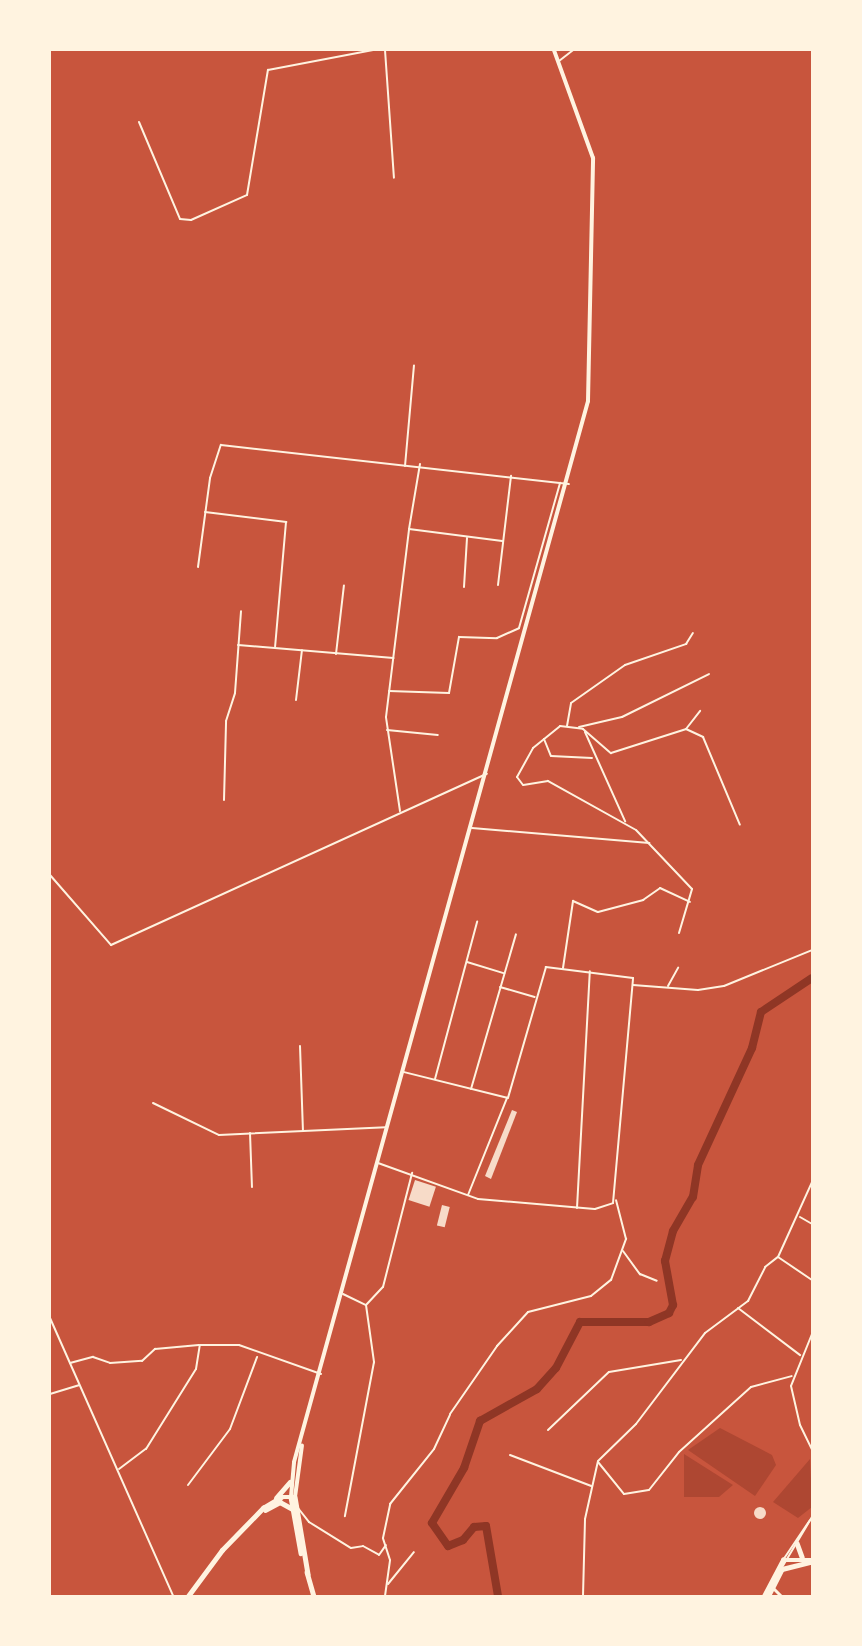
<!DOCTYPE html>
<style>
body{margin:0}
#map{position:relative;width:862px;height:1646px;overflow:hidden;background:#c8553d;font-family:Signika,sans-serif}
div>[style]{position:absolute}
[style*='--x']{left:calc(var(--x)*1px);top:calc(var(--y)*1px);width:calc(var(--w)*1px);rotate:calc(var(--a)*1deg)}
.green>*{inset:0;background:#ae4732}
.river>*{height:8px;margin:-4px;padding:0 4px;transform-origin:4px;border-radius:4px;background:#8f3625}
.building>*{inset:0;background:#f7dbc8;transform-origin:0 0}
.round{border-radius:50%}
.minor>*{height:2px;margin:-1px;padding:0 1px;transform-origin:1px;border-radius:1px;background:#fff3e0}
.tertiary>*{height:3px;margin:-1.5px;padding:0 1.5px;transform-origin:1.5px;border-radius:1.5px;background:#fff3e0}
.secondary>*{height:4px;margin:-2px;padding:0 2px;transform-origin:2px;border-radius:2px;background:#fff3e0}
.trunk>*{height:4.5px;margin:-2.25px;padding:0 2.25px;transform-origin:2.25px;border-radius:2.25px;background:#fff3e0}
span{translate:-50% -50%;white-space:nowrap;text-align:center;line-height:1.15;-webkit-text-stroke:4.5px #fff3e0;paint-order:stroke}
.frame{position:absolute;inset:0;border:51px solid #fff3e0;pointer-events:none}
</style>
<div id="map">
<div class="green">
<div style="clip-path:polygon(720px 1428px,772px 1455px,776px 1465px,755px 1496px,688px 1450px)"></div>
<div style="clip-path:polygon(684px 1454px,733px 1485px,719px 1497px,684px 1497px)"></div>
<div style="clip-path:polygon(810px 1459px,812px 1507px,798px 1518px,773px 1502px)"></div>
</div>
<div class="river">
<div style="--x:498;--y:1596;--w:71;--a:-99.7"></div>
<div style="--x:486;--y:1526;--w:12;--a:175"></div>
<div style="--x:474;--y:1527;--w:17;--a:130"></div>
<div style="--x:463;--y:1540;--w:16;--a:158"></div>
<div style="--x:448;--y:1546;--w:28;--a:-125"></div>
<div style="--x:432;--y:1523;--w:64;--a:-59.8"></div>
<div style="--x:464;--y:1468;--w:50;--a:-71.2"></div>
<div style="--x:480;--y:1421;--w:65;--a:-29.3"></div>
<div style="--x:537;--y:1389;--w:28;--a:-48"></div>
<div style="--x:556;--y:1368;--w:52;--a:-62.4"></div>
<div style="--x:580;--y:1322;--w:69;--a:0"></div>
<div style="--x:649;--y:1322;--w:22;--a:-24"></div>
<div style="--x:669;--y:1313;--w:9;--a:-63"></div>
<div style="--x:673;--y:1305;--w:45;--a:-100.3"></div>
<div style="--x:665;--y:1261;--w:31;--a:-75"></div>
<div style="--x:673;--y:1231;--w:39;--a:-60"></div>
<div style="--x:693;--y:1197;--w:32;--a:-81"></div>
<div style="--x:698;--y:1165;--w:129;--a:-65.2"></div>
<div style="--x:752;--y:1048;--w:37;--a:-76"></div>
<div style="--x:761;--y:1012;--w:61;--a:-33.7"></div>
</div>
<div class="building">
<div style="clip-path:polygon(512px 1110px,517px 1112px,491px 1179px,485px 1176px)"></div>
<div style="left:415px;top:1180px;width:22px;height:21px;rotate:18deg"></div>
<div style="left:442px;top:1205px;width:8px;height:21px;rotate:14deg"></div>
<div class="round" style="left:754px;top:1507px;width:12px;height:12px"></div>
</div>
<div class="minor">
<div style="--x:292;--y:50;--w:21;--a:0"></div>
<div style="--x:385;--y:50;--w:128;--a:86"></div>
<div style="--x:559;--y:61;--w:18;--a:-38"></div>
<div style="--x:139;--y:122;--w:105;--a:67.1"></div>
<div style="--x:180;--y:219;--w:11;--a:5"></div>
<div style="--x:191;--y:220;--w:61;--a:-24.1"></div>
<div style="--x:247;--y:195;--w:127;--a:-80.5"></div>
<div style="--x:268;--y:70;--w:107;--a:-10.8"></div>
<div style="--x:420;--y:464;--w:66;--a:99.6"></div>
<div style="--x:409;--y:529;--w:94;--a:7.4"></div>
<div style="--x:405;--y:466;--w:101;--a:-84.9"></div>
<div style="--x:205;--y:512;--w:82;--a:7"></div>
<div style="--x:286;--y:522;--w:125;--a:95"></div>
<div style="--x:198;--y:567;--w:90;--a:-82.3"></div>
<div style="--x:210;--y:478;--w:35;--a:-72"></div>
<div style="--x:221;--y:445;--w:350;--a:6.4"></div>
<div style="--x:498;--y:585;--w:110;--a:-83.2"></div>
<div style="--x:464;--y:587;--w:49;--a:-86.5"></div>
<div style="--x:238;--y:645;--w:156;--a:4.8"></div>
<div style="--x:336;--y:654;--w:69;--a:-83.4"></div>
<div style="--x:389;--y:691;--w:60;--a:1.9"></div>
<div style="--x:449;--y:693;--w:57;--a:-79.9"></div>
<div style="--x:459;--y:637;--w:38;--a:2"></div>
<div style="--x:497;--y:638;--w:24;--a:-24"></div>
<div style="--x:519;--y:628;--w:151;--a:-74.2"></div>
<div style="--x:296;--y:700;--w:50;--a:-83.2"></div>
<div style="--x:567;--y:726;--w:23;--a:-80"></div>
<div style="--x:571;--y:703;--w:66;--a:-35.1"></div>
<div style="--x:625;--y:665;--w:65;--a:-19"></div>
<div style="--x:686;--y:644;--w:13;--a:-58"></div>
<div style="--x:579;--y:727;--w:44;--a:-13.1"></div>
<div style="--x:622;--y:717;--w:97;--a:-26.3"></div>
<div style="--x:686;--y:729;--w:19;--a:25"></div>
<div style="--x:703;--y:737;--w:95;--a:67.2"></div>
<div style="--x:387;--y:730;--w:51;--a:5.6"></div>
<div style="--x:585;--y:732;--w:98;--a:65.8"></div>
<div style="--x:544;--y:739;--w:18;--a:68"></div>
<div style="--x:551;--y:756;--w:41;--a:2.8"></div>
<div style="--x:224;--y:800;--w:79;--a:-88.5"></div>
<div style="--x:226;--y:721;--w:29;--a:-72"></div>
<div style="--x:235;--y:693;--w:82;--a:-85.8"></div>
<div style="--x:400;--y:811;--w:95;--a:-98.5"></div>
<div style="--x:386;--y:717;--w:189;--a:-83"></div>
<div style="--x:472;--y:828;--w:178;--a:4.8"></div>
<div style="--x:50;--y:875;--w:93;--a:48.9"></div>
<div style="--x:111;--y:945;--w:413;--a:-24.5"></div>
<div style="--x:679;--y:933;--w:46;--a:-73.5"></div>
<div style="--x:692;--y:889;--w:81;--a:-133.5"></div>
<div style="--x:636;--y:830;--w:101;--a:-150.9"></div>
<div style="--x:548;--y:781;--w:25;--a:171"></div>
<div style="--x:523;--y:785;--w:10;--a:-127"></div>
<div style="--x:517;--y:777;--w:33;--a:-61"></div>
<div style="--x:533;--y:748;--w:35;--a:-39"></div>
<div style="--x:560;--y:726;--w:23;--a:7"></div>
<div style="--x:583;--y:729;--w:37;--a:41"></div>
<div style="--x:611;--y:753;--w:79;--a:-17.7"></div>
<div style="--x:686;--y:729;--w:23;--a:-52"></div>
<div style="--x:467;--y:962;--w:39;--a:17"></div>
<div style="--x:563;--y:968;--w:68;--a:-81.5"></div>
<div style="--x:573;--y:901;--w:27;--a:24"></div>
<div style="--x:598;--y:912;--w:47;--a:-14.9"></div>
<div style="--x:643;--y:900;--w:21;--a:-35"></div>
<div style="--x:660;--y:888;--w:33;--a:25"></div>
<div style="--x:633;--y:985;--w:65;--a:4.4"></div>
<div style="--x:698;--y:990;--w:26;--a:-9"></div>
<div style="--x:724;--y:986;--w:95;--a:-22.2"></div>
<div style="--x:668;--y:986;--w:21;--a:-61"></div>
<div style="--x:500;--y:987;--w:36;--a:16"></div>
<div style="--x:300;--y:1046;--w:85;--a:88"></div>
<div style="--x:435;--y:1079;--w:163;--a:-75"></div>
<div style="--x:471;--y:1089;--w:161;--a:-73.8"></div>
<div style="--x:153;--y:1103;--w:73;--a:25.9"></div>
<div style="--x:219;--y:1135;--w:167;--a:-2.7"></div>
<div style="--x:250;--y:1133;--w:54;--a:87.9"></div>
<div style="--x:378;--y:1163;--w:106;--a:19.8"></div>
<div style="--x:478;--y:1199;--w:117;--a:4.9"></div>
<div style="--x:595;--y:1209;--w:19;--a:-18"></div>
<div style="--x:613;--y:1203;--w:226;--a:-84.9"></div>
<div style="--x:633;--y:978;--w:88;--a:-172.8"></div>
<div style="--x:546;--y:967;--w:136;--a:106.2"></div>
<div style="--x:508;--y:1098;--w:107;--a:-166"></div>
<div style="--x:468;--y:1195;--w:105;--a:-68.1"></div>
<div style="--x:577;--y:1208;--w:237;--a:-86.9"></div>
<div style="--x:800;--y:1217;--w:14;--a:30"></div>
<div style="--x:623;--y:1251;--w:29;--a:54"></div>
<div style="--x:640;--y:1274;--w:18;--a:22"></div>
<div style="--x:778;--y:1257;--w:41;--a:34.1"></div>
<div style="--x:343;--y:1294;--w:25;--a:26"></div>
<div style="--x:366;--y:1305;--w:58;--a:82"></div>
<div style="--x:374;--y:1362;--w:157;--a:100.7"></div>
<div style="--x:366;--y:1305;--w:25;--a:-47"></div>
<div style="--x:383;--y:1287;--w:118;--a:-75.7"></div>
<div style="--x:738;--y:1308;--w:78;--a:37.2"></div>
<div style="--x:50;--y:1318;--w:304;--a:66.1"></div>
<div style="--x:812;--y:1334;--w:56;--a:112"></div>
<div style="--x:791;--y:1386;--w:40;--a:77"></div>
<div style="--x:800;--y:1425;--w:28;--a:64"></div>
<div style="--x:70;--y:1363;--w:24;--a:-15"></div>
<div style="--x:93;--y:1357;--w:18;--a:19"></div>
<div style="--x:110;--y:1363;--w:32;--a:-4"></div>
<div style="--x:142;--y:1361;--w:18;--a:-43"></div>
<div style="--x:155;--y:1349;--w:44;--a:-5.2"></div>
<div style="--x:50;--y:1394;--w:30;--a:-17"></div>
<div style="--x:548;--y:1430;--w:84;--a:-43.6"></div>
<div style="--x:609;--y:1372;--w:73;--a:-9.5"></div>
<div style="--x:510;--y:1455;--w:87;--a:20.9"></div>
<div style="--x:598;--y:1462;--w:41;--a:50.9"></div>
<div style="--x:624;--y:1494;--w:25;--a:-9"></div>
<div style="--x:649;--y:1490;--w:48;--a:-51.7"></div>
<div style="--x:679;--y:1452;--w:97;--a:-42.1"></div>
<div style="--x:751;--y:1387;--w:42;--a:-15"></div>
<div style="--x:119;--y:1469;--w:34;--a:-37"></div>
<div style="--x:146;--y:1449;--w:94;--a:-58"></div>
<div style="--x:196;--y:1369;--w:24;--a:-81"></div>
<div style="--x:200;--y:1345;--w:39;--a:0"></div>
<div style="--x:239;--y:1345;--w:87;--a:19.5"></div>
<div style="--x:188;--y:1485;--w:70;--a:-53.1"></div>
<div style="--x:230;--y:1429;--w:77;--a:-69.4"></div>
<div style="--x:298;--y:1508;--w:18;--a:52"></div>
<div style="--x:309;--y:1522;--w:49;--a:31.8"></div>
<div style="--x:351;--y:1548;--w:12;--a:-9"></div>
<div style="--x:363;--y:1546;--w:18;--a:29"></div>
<div style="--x:379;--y:1555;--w:12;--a:-55"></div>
<div style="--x:783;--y:1560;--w:48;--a:-56"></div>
<div style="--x:781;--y:1569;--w:61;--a:-59.2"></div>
<div style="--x:388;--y:1584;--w:41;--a:-50.9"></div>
<div style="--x:385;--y:1596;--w:36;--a:-82"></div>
<div style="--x:390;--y:1560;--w:23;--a:-108"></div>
<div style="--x:383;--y:1538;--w:35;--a:-78"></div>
<div style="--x:390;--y:1504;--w:70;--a:-51.3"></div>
<div style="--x:434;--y:1449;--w:38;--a:-65"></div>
<div style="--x:450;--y:1414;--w:83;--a:-55.3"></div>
<div style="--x:497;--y:1346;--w:46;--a:-47.6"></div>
<div style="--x:528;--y:1312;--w:65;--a:-14.3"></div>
<div style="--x:591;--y:1296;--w:26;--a:-39"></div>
<div style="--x:611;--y:1280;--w:44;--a:-69.9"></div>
<div style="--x:626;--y:1239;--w:40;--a:-104.4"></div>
<div style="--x:583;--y:1596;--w:77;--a:-88.5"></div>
<div style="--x:585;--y:1519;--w:59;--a:-77.4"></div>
<div style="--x:598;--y:1461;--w:53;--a:-44.2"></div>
<div style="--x:636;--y:1424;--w:114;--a:-52.8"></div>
<div style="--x:705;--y:1333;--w:54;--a:-36.7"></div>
<div style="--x:748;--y:1301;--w:38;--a:-63"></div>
<div style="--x:765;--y:1267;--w:16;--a:-38"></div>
<div style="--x:778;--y:1257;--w:82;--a:-65.6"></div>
</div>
<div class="tertiary">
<div style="--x:773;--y:1588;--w:11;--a:45"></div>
</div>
<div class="secondary">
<div style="--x:291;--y:1497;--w:35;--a:-85"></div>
<div style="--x:294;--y:1462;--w:1101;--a:-74.51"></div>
<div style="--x:588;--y:401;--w:243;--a:-88.8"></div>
<div style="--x:593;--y:158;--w:115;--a:-109.9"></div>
<div style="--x:295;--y:1497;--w:52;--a:-82.3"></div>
</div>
<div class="trunk">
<div style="--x:291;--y:1497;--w:57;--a:79.9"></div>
<div style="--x:276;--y:1498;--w:21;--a:-49"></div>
<div style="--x:265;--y:1510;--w:17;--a:-28"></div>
<div style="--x:280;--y:1502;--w:13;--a:29"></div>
<div style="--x:797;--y:1543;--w:15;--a:70"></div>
<div style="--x:307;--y:1572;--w:25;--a:74"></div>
<div style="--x:188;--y:1596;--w:57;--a:-53.5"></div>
<div style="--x:222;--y:1550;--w:59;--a:-45.7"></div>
<div style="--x:263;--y:1508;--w:21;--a:-31"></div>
<div style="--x:281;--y:1497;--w:14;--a:0"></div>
<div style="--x:295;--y:1497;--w:78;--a:80.4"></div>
<div style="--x:764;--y:1596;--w:41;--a:-62.2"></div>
<div style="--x:783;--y:1560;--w:29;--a:0"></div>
<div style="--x:768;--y:1596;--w:30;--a:-63"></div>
<div style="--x:782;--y:1569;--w:29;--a:-14"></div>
</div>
<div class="frame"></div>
</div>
